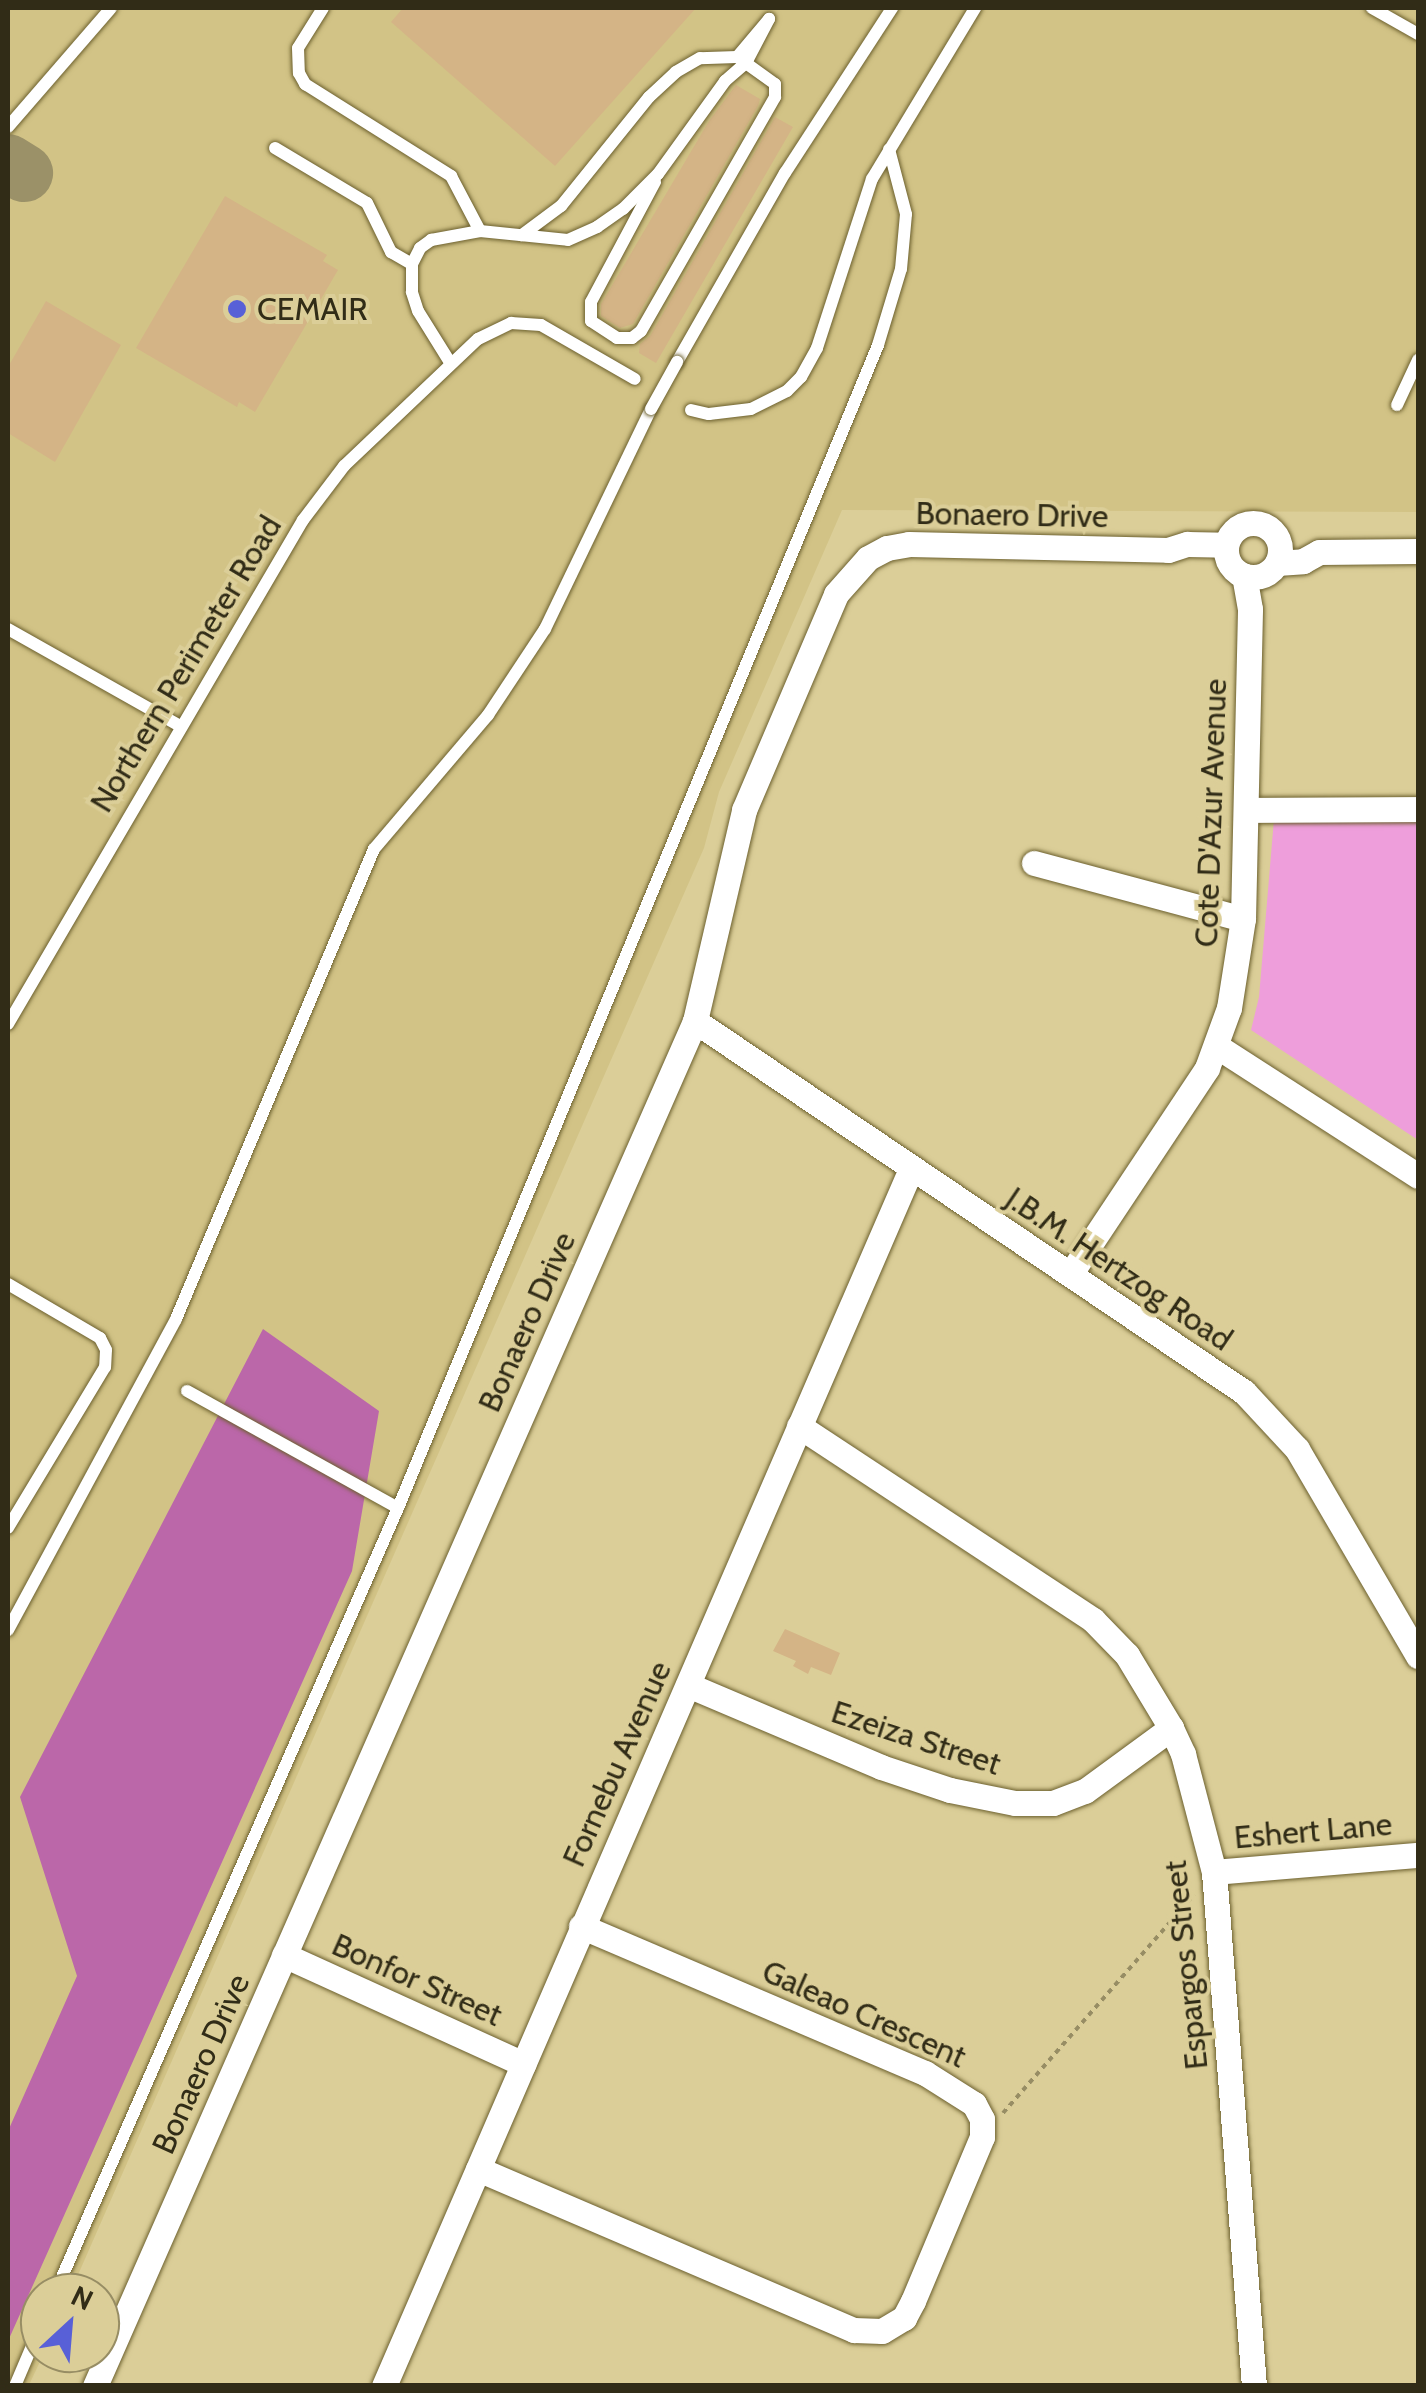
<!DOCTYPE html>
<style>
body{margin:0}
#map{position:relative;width:1426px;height:2393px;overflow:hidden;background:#dbce98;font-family:Cabin,sans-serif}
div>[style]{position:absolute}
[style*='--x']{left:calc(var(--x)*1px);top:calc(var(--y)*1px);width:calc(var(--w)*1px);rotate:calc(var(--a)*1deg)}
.built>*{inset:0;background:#d2c386}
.green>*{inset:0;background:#ee9edb}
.forest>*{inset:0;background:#bb67a9}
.taxiway>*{height:58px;margin:-29px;padding:0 29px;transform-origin:29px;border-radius:29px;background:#9b9168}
.building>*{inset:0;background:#d4b486}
.path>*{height:4px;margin-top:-2px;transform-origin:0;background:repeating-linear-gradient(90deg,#978d64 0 5px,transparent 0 10px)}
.roads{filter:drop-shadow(0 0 2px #6c602e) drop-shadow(0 0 2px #6c602e)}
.lane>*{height:12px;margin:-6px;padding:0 6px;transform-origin:6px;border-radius:6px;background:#fff}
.street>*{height:25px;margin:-12.5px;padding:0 12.5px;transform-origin:12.5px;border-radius:12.5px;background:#fff}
.street>.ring{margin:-12.5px;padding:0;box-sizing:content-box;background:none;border:25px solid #fff;border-radius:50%}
.bridges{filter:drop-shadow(0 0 2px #6c602e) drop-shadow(0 0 2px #6c602e)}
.lane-bridge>*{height:12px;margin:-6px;padding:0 6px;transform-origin:6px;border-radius:6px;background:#fff}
.dots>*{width:28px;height:28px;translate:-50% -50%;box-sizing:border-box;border:5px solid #dbce98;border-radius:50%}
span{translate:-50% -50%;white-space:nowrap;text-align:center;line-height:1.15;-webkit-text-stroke:8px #dbce98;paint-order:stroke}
.poi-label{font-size:32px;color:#312c17}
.left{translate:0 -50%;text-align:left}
.street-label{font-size:32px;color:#312c17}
.frame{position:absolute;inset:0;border:10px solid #312c17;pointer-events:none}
.north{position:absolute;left:20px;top:2273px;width:100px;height:100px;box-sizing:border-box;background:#dbce98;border:2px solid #978d64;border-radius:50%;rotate:26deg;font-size:28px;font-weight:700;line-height:40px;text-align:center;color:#312c17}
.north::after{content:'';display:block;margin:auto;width:35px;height:45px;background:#5860d7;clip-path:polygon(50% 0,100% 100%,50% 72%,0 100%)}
</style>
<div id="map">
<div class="built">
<div style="clip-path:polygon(8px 8px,1418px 8px,1418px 512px,842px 510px,719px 792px,704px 848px,70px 2293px,40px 2293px,40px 2353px,44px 2353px,29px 2385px,8px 2386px)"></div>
</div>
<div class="green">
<div style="clip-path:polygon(1274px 819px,1418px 820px,1418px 1140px,1251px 1030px,1259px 997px)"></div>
</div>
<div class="forest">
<div style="clip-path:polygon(263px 1329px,379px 1411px,352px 1571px,8px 2341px,8px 2131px,77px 1976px,20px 1797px)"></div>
</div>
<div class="taxiway">
<div style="--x:8;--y:163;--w:19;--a:32"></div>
</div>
<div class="building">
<div style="clip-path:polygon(403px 8px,696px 8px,555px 166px,391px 22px)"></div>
<div style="clip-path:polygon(736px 85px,760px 99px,758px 106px,633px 324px,620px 328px,601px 316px,601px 304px,709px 121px)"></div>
<div style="clip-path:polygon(775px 117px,793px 127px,656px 363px,639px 353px,640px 344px,650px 336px)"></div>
<div style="clip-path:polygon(225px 196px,327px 255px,323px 261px,338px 270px,255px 412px,239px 402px,237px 407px,136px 348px)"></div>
<div style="clip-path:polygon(46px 301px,121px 345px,55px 462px,8px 433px,8px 367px)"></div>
<div style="clip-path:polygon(785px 1629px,840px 1653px,831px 1675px,811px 1667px,808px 1674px,793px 1666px,796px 1661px,773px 1651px)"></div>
</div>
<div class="path">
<div style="--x:1003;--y:2113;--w:290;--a:-48.8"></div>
</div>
<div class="roads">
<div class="lane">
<div style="--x:323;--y:8;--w:47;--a:122"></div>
<div style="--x:298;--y:48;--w:25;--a:88"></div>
<div style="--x:299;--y:73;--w:13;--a:61"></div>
<div style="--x:305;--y:84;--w:173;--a:32.2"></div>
<div style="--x:451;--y:176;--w:62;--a:62.2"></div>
<div style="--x:1372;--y:8;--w:53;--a:29.5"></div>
<div style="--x:8;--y:127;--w:157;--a:-49.1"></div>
<div style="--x:275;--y:148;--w:107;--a:30.9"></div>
<div style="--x:367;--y:203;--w:55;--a:63.9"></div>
<div style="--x:391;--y:252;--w:24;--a:30"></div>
<div style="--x:655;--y:182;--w:136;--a:118.1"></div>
<div style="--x:591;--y:302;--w:19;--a:90"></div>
<div style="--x:591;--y:321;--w:31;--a:33"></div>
<div style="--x:617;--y:338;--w:15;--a:0"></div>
<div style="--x:632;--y:338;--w:11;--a:-38"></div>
<div style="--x:641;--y:331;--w:270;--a:-60.2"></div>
<div style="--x:775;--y:97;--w:13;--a:-90"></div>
<div style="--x:775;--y:84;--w:44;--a:-144.2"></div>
<div style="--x:677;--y:362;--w:218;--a:-60.3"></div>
<div style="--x:785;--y:173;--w:197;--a:-57"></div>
<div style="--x:451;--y:364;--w:62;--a:-121.9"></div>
<div style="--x:418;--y:311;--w:20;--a:-108"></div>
<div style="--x:412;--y:292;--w:28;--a:-90"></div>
<div style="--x:412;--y:264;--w:18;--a:-63"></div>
<div style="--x:420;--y:248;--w:14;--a:-36"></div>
<div style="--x:431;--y:240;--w:50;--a:-10.4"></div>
<div style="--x:480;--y:231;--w:88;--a:5.8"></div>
<div style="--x:568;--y:240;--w:32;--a:-24"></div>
<div style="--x:597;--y:227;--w:32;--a:-35"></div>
<div style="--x:623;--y:209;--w:49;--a:-45"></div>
<div style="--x:658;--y:174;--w:115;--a:-54.2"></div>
<div style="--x:725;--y:81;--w:28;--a:-41"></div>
<div style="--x:746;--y:63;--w:50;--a:-62.4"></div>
<div style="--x:769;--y:19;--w:50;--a:130.1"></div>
<div style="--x:737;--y:57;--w:37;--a:178"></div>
<div style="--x:700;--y:58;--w:28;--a:150"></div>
<div style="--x:676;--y:72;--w:37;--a:137"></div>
<div style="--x:649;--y:97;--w:140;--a:128.9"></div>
<div style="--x:561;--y:206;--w:49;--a:143.4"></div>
<div style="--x:1397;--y:405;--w:50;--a:-65"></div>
<div style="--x:691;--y:410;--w:18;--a:13"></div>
<div style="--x:709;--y:414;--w:42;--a:-6.8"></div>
<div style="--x:751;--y:409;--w:40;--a:-26.6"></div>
<div style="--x:787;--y:391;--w:20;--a:-45"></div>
<div style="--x:801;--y:377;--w:33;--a:-61"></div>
<div style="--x:817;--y:348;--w:178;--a:-72"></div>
<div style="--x:872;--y:179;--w:200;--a:-58.9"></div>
<div style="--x:8;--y:629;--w:197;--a:29.4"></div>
<div style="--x:8;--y:1024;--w:584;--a:-59.66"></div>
<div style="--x:303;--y:520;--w:68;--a:-52.8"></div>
<div style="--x:344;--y:466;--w:185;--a:-43.5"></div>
<div style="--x:478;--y:339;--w:37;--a:-26"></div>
<div style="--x:511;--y:323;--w:30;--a:4"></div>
<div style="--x:541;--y:325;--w:108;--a:29.9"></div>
<div style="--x:8;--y:1284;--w:107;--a:30.4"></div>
<div style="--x:100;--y:1338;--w:13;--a:63"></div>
<div style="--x:106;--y:1350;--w:17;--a:93"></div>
<div style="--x:105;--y:1367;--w:188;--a:121.1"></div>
<div style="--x:187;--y:1391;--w:241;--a:29"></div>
<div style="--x:8;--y:1630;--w:353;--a:-61.6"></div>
<div style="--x:176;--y:1319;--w:510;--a:-67.16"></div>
<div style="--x:374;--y:849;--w:176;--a:-49.6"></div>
<div style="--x:488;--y:715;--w:103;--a:-56.5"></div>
<div style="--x:545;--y:629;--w:244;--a:-64.3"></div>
<div style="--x:55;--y:2293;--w:857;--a:-66.4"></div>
<div style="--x:398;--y:1508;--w:1258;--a:-67.57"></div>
<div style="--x:878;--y:345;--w:79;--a:-73.2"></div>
<div style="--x:901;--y:269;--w:55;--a:-84.8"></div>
<div style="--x:906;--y:214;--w:67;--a:-104.7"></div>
<div style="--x:15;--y:2386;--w:64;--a:-67"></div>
</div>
<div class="street">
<div class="ring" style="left:1226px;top:523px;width:29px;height:29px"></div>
<div style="--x:1277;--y:563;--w:26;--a:-4"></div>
<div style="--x:1303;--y:561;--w:18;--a:-29"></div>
<div style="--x:1319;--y:552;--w:99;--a:-0.6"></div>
<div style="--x:1246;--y:810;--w:172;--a:-0.3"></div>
<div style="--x:1034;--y:863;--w:216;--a:15"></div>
<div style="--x:695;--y:1021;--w:663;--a:34.05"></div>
<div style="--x:1244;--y:1392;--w:78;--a:47.1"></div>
<div style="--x:1297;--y:1449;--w:240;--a:59.7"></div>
<div style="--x:1218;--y:1047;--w:238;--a:32.8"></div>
<div style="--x:1071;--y:1273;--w:246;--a:-56.4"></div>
<div style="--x:1207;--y:1068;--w:64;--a:-69.9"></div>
<div style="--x:1229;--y:1008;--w:90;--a:-81.1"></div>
<div style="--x:1243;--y:919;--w:310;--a:-88.7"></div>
<div style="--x:1250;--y:609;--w:34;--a:-100"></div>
<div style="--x:799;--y:1426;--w:352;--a:33.4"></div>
<div style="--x:1093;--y:1620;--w:49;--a:45.8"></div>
<div style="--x:1127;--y:1655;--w:85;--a:58.9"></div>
<div style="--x:1171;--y:1728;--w:29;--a:65"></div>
<div style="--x:1183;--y:1754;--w:122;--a:75.3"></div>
<div style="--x:1214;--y:1872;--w:516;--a:85.55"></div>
<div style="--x:688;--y:1685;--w:210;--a:23"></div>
<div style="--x:881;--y:1767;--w:73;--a:18.4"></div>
<div style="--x:950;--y:1790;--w:66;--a:11.3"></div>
<div style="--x:1015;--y:1803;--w:38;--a:0"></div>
<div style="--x:1053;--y:1803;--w:34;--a:-21"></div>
<div style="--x:1085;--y:1791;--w:107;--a:-36.2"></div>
<div style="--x:1214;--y:1872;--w:205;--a:-4.8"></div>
<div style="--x:284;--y:1955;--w:263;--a:24.5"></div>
<div style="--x:478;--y:2169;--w:409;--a:23.2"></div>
<div style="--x:854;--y:2330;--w:28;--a:2"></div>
<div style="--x:882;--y:2331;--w:26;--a:-31"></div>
<div style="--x:904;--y:2318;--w:19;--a:-62"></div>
<div style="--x:913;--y:2301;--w:178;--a:-67.2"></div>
<div style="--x:982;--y:2137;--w:18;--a:-90"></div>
<div style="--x:982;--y:2119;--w:17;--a:-118"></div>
<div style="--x:974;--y:2104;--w:58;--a:-147.7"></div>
<div style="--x:925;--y:2073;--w:374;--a:-156.9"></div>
<div style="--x:95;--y:2386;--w:1491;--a:-66.27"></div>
<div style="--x:695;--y:1021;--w:217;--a:-76.9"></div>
<div style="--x:744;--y:810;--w:235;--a:-66.9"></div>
<div style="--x:836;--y:594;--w:48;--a:-48.4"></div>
<div style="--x:868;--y:558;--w:21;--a:-28"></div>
<div style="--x:887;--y:548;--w:22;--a:-10"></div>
<div style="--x:909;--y:544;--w:259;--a:1.3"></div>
<div style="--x:1168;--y:550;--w:20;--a:-18"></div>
<div style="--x:1187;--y:544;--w:39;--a:1"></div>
<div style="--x:384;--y:2386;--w:1326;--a:-66.59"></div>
</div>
</div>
<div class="bridges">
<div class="lane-bridge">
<div style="--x:651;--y:409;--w:54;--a:-61"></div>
</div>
</div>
<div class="dots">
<div style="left:237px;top:309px;background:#5860d7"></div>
</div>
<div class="poi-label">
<span class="left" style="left:257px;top:309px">CEMAIR</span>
</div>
<div class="street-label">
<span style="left:1012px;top:515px;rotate:1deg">Bonaero Drive</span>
<span style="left:186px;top:664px;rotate:-59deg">Northern Perimeter Road</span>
<span style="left:1211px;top:813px;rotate:-88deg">Cote D'Azur Avenue</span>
<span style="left:1119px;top:1269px;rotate:34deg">J.B.M. Hertzog Road</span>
<span style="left:527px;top:1322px;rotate:-66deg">Bonaero Drive</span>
<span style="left:916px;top:1738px;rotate:18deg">Ezeiza Street</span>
<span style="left:617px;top:1764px;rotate:-66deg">Fornebu Avenue</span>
<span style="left:1313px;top:1831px;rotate:-5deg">Eshert Lane</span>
<span style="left:1186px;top:1965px;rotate:-96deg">Espargos Street</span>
<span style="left:417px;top:1980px;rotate:24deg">Bonfor Street</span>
<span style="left:864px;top:2014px;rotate:24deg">Galeao Crescent</span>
<span style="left:201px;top:2064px;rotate:-66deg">Bonaero Drive</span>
</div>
<div class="frame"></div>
<div class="north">N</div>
</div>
